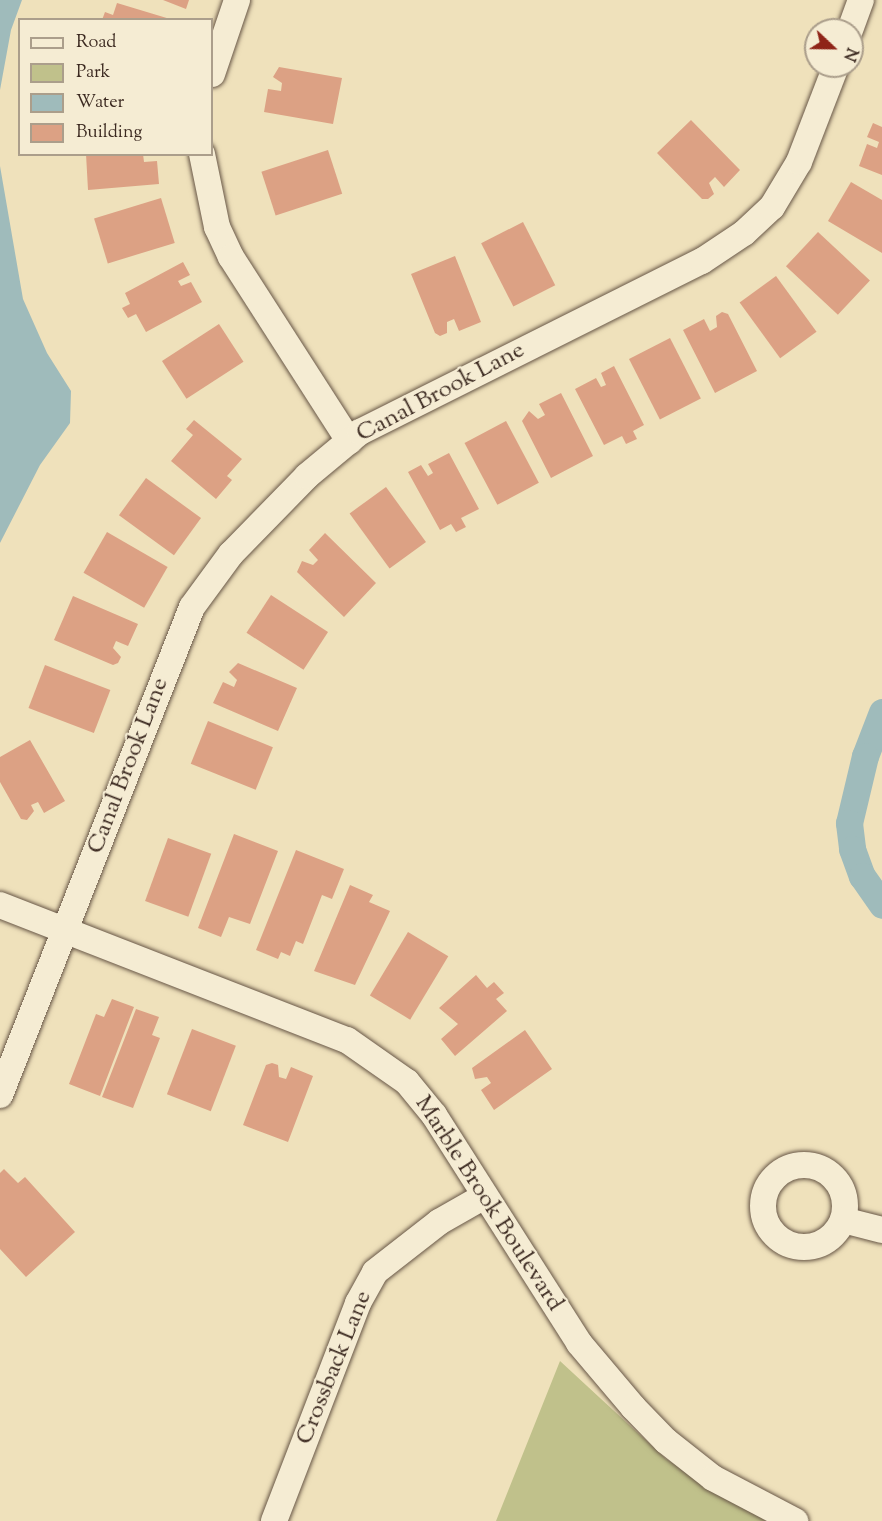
<!DOCTYPE html>
<style>
body{margin:0}
#map{position:relative;width:882px;height:1521px;overflow:hidden;background:#efe1bb;font-family:"Sorts Mill Goudy",serif}
div>[style]{position:absolute}
[style*='--x']{left:calc(var(--x)*1px);top:calc(var(--y)*1px);width:calc(var(--w)*1px);rotate:calc(var(--a)*1deg)}
.green>*{inset:0;background:#c0c18b}
.water>*{inset:0;background:#9fbbbb}
.canal>*{height:27px;margin:-13.5px;padding:0 13.5px;transform-origin:13.5px;border-radius:13.5px;background:#9fbbbb}
.building>*{inset:0;background:#dca184;transform-origin:0 0}
.roads{filter:drop-shadow(0 0 2px #685747) drop-shadow(0 0 2px #685747)}
.street>*{height:26px;margin:-13px;padding:0 13px;transform-origin:13px;border-radius:13px;background:#f5ecd3}
.street>.ring{margin:-13px;padding:0;box-sizing:content-box;background:none;border:26px solid #f5ecd3;border-radius:50%}
span{translate:-50% -50%;white-space:nowrap;text-align:center;line-height:1.15;-webkit-text-stroke:4.5px #f5ecd3;paint-order:stroke}
.street-label{font-size:24px;color:#3b2920}
.legend{position:absolute;left:18px;top:18px;width:195px;height:138px;box-sizing:border-box;background:#f5ecd3;border:2px solid #ab9e8b;margin:0;padding:8px 10px;list-style:none;font-size:18px;color:#3b2920}
.legend li{display:flex;align-items:center;gap:12px;height:30px}
.legend b{width:30px;border:2px solid #ab9e8b}
.north{position:absolute;left:804px;top:18px;width:60px;height:60px;box-sizing:border-box;background:#f5ecd3;border:2px solid #ab9e8b;border-radius:50%;rotate:112deg;font-size:16px;font-weight:700;line-height:24px;text-align:center;color:#3b2920}
.north::after{content:'';display:block;margin:auto;width:21px;height:27px;background:#8f2418;clip-path:polygon(50% 0,100% 100%,50% 72%,0 100%)}
</style>
<div id="map">
<div class="green">
<div style="clip-path:polygon(560px 1361px,666px 1459px,766px 1521px,496px 1521px)"></div>
</div>
<div class="water">
<div style="clip-path:polygon(0 0,22px 0,11px 30px,0 90px)"></div>
<div style="clip-path:polygon(0 166px,23px 299px,47px 353px,71px 391px,70px 423px,40px 465px,0 543px)"></div>
</div>
<div class="canal">
<div style="--x:882;--y:712;--w:47;--a:111.1"></div>
<div style="--x:865;--y:756;--w:69;--a:103.4"></div>
<div style="--x:849;--y:823;--w:26;--a:83"></div>
<div style="--x:852;--y:849;--w:29;--a:70"></div>
<div style="--x:862;--y:876;--w:35;--a:55"></div>
</div>
<div class="building">
<div style="clip-path:polygon(163px 0,189px 0,186px 9px)"></div>
<div style="clip-path:polygon(117px 3px,170px 19px,170px 20px,102px 20px,105px 12px,113px 15px)"></div>
<div style="clip-path:polygon(279px 67px,342px 78px,333px 124px,264px 112px,268px 89px,281px 91px,282px 83px,273px 77px)"></div>
<div style="clip-path:polygon(691px 120px,740px 170px,724px 187px,715px 177px,709px 183px,714px 194px,708px 199px,702px 199px,657px 153px)"></div>
<div style="clip-path:polygon(873px 123px,882px 127px,882px 175px,859px 166px,867px 144px,877px 148px,879px 142px,867px 137px)"></div>
<div style="left:328px;top:150px;width:46px;height:70px;rotate:72deg"></div>
<div style="clip-path:polygon(86px 154px,143px 154px,144px 162px,157px 161px,159px 184px,88px 190px)"></div>
<div style="clip-path:polygon(851px 182px,882px 200px,882px 253px,828px 221px)"></div>
<div style="left:161px;top:198px;width:47px;height:70px;rotate:73deg"></div>
<div style="left:523px;top:222px;width:71px;height:47px;rotate:63deg"></div>
<div style="left:818px;top:232px;width:71px;height:47px;rotate:43deg"></div>
<div style="clip-path:polygon(455px 256px,481px 322px,459px 331px,454px 319px,447px 322px,447px 333px,440px 336px,435px 333px,411px 274px)"></div>
<div style="clip-path:polygon(183px 262px,190px 275px,178px 281px,181px 286px,191px 282px,202px 302px,146px 332px,136px 314px,128px 318px,122px 308px,130px 304px,125px 293px)"></div>
<div style="left:776px;top:276px;width:69px;height:45px;rotate:54deg"></div>
<div style="clip-path:polygon(722px 312px,728px 314px,757px 371px,715px 393px,683px 330px,704px 319px,710px 331px,717px 327px,716px 316px)"></div>
<div style="left:219px;top:324px;width:45px;height:68px;rotate:57deg"></div>
<div style="left:670px;top:338px;width:68px;height:46px;rotate:63deg"></div>
<div style="clip-path:polygon(614px 366px,644px 425px,633px 431px,637px 439px,626px 444px,622px 436px,604px 445px,575px 389px,596px 378px,601px 387px,606px 385px,601px 373px)"></div>
<div style="clip-path:polygon(561px 393px,593px 456px,551px 478px,522px 421px,529px 411px,538px 419px,545px 415px,539px 404px)"></div>
<div style="clip-path:polygon(194px 420px,242px 459px,227px 476px,232px 480px,216px 499px,171px 461px,193px 435px,186px 429px)"></div>
<div style="left:506px;top:421px;width:70px;height:47px;rotate:62deg"></div>
<div style="clip-path:polygon(449px 453px,479px 509px,461px 518px,466px 527px,456px 532px,451px 524px,440px 530px,408px 472px,421px 465px,428px 476px,433px 473px,428px 464px)"></div>
<div style="left:146px;top:478px;width:68px;height:46px;rotate:36deg"></div>
<div style="left:386px;top:487px;width:68px;height:45px;rotate:54deg"></div>
<div style="left:107px;top:532px;width:70px;height:47px;rotate:30deg"></div>
<div style="clip-path:polygon(325px 533px,376px 583px,344px 617px,297px 572px,302px 561px,313px 565px,318px 560px,309px 550px)"></div>
<div style="left:271px;top:595px;width:68px;height:45px;rotate:33deg"></div>
<div style="clip-path:polygon(73px 596px,138px 624px,128px 646px,116px 641px,113px 648px,121px 657px,118px 663px,113px 665px,54px 640px)"></div>
<div style="clip-path:polygon(238px 663px,297px 688px,278px 731px,213px 703px,223px 682px,234px 687px,237px 680px,229px 672px)"></div>
<div style="left:45px;top:665px;width:70px;height:46px;rotate:21deg"></div>
<div style="left:208px;top:721px;width:70px;height:46px;rotate:22deg"></div>
<div style="clip-path:polygon(30px 740px,65px 801px,44px 813px,38px 802px,31px 805px,34px 811px,27px 820px,21px 819px,0 782px,0 757px)"></div>
<div style="clip-path:polygon(234px 834px,278px 851px,250px 924px,229px 917px,221px 937px,198px 928px)"></div>
<div style="left:168px;top:838px;width:46px;height:67px;rotate:20deg"></div>
<div style="clip-path:polygon(296px 850px,344px 869px,332px 899px,322px 895px,303px 944px,296px 941px,290px 956px,281px 952px,278px 959px,256px 950px)"></div>
<div style="clip-path:polygon(350px 885px,373px 895px,369px 902px,390px 911px,355px 985px,314px 971px)"></div>
<div style="left:408px;top:932px;width:47px;height:74px;rotate:31deg"></div>
<div style="clip-path:polygon(476px 975px,487px 988px,494px 982px,504px 993px,496px 999px,507px 1011px,455px 1056px,441px 1039px,458px 1024px,439px 1008px)"></div>
<div style="clip-path:polygon(112px 999px,134px 1007px,100px 1096px,69px 1084px,96px 1014px,104px 1017px)"></div>
<div style="clip-path:polygon(136px 1009px,159px 1017px,152px 1035px,160px 1038px,133px 1108px,102px 1097px)"></div>
<div style="left:192px;top:1029px;width:47px;height:70px;rotate:21deg"></div>
<div style="clip-path:polygon(525px 1030px,552px 1069px,494px 1110px,481px 1090px,491px 1083px,487px 1077px,475px 1079px,472px 1068px)"></div>
<div style="clip-path:polygon(272px 1063px,278px 1065px,279px 1077px,286px 1079px,291px 1067px,313px 1076px,288px 1142px,243px 1125px,266px 1065px)"></div>
<div style="clip-path:polygon(4px 1169px,18px 1183px,25px 1177px,75px 1232px,26px 1277px,0 1249px,0 1173px)"></div>
</div>
<div class="roads">
<div class="street">
<div style="--x:850;--y:30;--w:32;--a:-70"></div>
<div style="--x:212;--y:74;--w:78;--a:-71.3"></div>
<div style="--x:202;--y:154;--w:75;--a:78.4"></div>
<div style="--x:217;--y:227;--w:33;--a:65"></div>
<div style="--x:231;--y:257;--w:219;--a:57.3"></div>
<div style="--x:0;--y:905;--w:372;--a:21.3"></div>
<div style="--x:347;--y:1040;--w:73;--a:35"></div>
<div style="--x:407;--y:1082;--w:43;--a:50.7"></div>
<div style="--x:434;--y:1115;--w:270;--a:57.5"></div>
<div style="--x:579;--y:1343;--w:84;--a:49.8"></div>
<div style="--x:633;--y:1407;--w:47;--a:45.9"></div>
<div style="--x:666;--y:1441;--w:60;--a:38.2"></div>
<div style="--x:713;--y:1478;--w:93;--a:27.7"></div>
<div style="--x:0;--y:1095;--w:524;--a:-68.52"></div>
<div style="--x:192;--y:607;--w:66;--a:-53.7"></div>
<div style="--x:231;--y:554;--w:109;--a:-45.7"></div>
<div style="--x:307;--y:476;--w:69;--a:-39.7"></div>
<div style="--x:360;--y:432;--w:382;--a:-26.6"></div>
<div style="--x:702;--y:261;--w:50;--a:-33.7"></div>
<div style="--x:744;--y:233;--w:38;--a:-43"></div>
<div style="--x:772;--y:207;--w:52;--a:-59"></div>
<div style="--x:799;--y:162;--w:103;--a:-68.9"></div>
<div class="ring" style="left:763px;top:1165px;width:56px;height:56px"></div>
<div style="--x:843;--y:1220;--w:40;--a:14.4"></div>
<div style="--x:274;--y:1521;--w:234;--a:-68.9"></div>
<div style="--x:358;--y:1303;--w:35;--a:-61"></div>
<div style="--x:375;--y:1272;--w:81;--a:-38"></div>
<div style="--x:439;--y:1222;--w:51;--a:-29.6"></div>
</div>
</div>
<div class="street-label">
<span style="left:441px;top:393px;rotate:-28deg">Canal Brook Lane</span>
<span style="left:129px;top:766px;rotate:-69deg">Canal Brook Lane</span>
<span style="left:488px;top:1204px;rotate:57deg">Marble Brook Boulevard</span>
<span style="left:335px;top:1368px;rotate:-68deg">Crossback Lane</span>
</div>
<ul class="legend">
<li><b style="height:8px;background:#f5ecd3"></b>Road</li>
<li><b style="height:16px;background:#c0c18b"></b>Park</li>
<li><b style="height:16px;background:#9fbbbb"></b>Water</li>
<li><b style="height:16px;background:#dca184"></b>Building</li>
</ul>
<div class="north">N</div>
</div>
